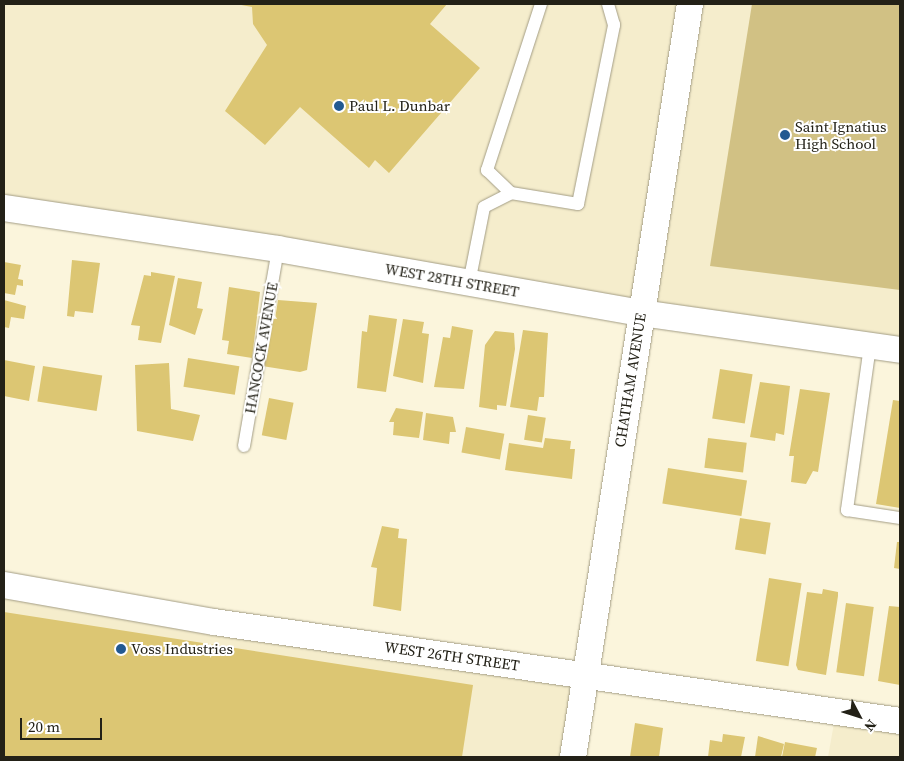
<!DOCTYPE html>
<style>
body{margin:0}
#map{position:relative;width:904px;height:761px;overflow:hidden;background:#fbf5dc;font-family:"Source Serif 4",serif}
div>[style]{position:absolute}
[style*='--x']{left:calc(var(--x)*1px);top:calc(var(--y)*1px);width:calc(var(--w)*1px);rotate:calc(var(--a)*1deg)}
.built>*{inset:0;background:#f5edcc}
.green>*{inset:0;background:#d1c184}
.building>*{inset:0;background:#dcc673;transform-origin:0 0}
.roads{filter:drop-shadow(0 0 1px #a39d85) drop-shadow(0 0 1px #a39d85)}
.service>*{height:12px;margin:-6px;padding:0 6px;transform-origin:6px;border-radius:6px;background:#fff}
.minor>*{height:26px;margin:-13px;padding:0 13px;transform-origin:13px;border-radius:13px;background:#fff}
.dots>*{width:14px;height:14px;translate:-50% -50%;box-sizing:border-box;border:2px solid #fff;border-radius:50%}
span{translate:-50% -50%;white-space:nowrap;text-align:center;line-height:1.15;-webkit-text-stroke:4px #fff;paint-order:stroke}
.poi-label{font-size:15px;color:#232117}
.left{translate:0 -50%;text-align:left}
.street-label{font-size:15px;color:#232117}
.frame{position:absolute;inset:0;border:5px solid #232117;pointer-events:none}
.north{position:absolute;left:834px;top:691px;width:50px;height:50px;-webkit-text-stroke:4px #fff;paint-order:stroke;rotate:130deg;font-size:14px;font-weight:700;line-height:20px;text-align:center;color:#232117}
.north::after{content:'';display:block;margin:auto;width:18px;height:22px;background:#232117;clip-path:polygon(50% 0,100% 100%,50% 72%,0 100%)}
.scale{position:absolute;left:20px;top:718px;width:82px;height:22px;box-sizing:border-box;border:2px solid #232117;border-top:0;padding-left:6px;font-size:15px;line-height:18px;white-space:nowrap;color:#232117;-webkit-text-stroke:4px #fff;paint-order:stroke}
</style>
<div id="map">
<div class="built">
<div style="clip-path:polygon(4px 4px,900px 4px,900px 350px,4px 208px)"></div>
<div style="clip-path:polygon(4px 581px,576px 669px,573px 757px,4px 757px)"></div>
<div style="clip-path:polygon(836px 712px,900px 721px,900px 757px,828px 757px)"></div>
</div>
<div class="green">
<div style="clip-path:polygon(752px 4px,900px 4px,900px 290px,710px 266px)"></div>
</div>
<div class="building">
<div style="clip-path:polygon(236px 4px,447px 4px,430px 24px,480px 68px,389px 173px,375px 160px,369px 168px,300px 107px,265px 145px,225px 111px,267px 45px,253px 24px,252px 7px)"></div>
<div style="clip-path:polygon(72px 260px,100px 263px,93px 313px,75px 311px,74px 317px,67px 316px)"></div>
<div style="clip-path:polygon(4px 262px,21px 265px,18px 279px,23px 280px,23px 286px,17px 285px,15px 295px,4px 293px)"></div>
<div style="clip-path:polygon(151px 272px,175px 276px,161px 343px,138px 340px,140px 326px,131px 325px,144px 275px,151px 276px)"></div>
<div style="clip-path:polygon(178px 278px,202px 282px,197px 308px,203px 309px,195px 335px,169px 325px)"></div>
<div style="clip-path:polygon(229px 287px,260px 292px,252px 358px,227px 354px,229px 341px,222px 340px)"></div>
<div style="clip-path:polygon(4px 300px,26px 306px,24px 319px,11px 317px,9px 328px,4px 327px)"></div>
<div style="clip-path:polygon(278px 300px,317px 303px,307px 370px,300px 372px,262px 366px,270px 318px,275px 319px)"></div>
<div style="clip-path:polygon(369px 315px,397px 319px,386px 392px,357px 388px,362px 331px,367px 332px)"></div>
<div style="clip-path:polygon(403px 319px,424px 322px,422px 333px,429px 334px,423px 383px,393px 376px)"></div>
<div style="clip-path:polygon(452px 326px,473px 330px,464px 389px,434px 387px,443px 337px,450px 338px)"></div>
<div style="clip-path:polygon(523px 330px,548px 333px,544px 397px,539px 397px,537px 411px,510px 407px)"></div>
<div style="clip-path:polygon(495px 331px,514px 333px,515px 349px,506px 406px,497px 405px,497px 410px,479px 407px,485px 345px)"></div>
<div style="left:188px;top:358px;width:52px;height:29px;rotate:9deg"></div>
<div style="clip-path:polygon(4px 360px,35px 366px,29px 401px,4px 396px)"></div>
<div style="clip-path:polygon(169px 363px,171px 409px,200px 415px,193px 441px,137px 431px,135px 365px)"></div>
<div style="left:43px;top:366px;width:60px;height:36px;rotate:9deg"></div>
<div style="left:720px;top:369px;width:33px;height:50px;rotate:9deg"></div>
<div style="clip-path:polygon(760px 382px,790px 386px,784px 435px,776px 433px,775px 441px,750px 437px)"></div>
<div style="clip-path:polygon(800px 389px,830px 393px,818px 472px,813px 471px,806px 484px,791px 482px,794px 456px,789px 456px)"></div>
<div style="left:269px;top:398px;width:25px;height:38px;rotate:11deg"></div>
<div style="clip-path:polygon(893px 400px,900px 401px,900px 508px,876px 504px)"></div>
<div style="clip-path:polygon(396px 408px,423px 412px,419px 438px,393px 435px,394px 422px,389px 422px)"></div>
<div style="clip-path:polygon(426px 413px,453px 417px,456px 432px,450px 432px,449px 444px,423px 440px)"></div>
<div style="left:528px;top:415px;width:18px;height:25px;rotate:9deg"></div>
<div style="left:466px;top:427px;width:39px;height:26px;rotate:10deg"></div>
<div style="clip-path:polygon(545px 438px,571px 441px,570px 449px,575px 449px,572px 479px,505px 470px,509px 443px,543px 448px)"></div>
<div style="left:708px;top:438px;width:39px;height:30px;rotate:7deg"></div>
<div style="left:668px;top:468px;width:80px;height:36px;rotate:9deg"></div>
<div style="left:740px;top:518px;width:31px;height:32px;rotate:9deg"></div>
<div style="clip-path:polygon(382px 526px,399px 529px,398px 538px,407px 539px,401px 611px,373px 606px,377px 568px,371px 567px)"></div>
<div style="clip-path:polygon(897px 542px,900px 542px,900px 569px,894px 568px)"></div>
<div style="left:769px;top:578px;width:33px;height:84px;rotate:9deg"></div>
<div style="clip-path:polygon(823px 589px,838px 592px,838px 596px,826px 675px,798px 670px,796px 665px,807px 592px,822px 594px)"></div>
<div style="left:846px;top:603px;width:28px;height:70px;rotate:8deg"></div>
<div style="clip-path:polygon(889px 606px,900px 607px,900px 685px,878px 681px)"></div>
<div style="clip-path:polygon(4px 612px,473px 685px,462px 757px,4px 757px)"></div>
<div style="clip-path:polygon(635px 723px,663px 728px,659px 757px,630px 757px)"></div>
<div style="clip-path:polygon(723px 734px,745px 737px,741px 757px,708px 757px,710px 740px,722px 742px)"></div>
<div style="clip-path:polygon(758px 736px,784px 744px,781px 757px,755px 757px)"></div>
<div style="clip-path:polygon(785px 742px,817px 748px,815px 757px,782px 757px)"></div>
</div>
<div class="roads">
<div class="service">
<div style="--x:541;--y:4;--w:175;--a:108"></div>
<div style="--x:487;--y:170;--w:33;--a:44"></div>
<div style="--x:511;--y:193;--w:68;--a:9.3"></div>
<div style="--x:578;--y:204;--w:183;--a:-78.6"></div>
<div style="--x:614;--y:25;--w:22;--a:-106"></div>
<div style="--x:469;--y:283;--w:77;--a:-78.8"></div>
<div style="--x:484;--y:207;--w:30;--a:-27"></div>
<div style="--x:870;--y:346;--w:166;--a:98"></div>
<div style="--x:847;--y:510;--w:54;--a:8.6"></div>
<div style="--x:244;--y:446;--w:200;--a:-80.2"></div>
</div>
<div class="minor">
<div style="--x:4;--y:208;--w:277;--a:8.5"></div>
<div style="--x:278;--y:249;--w:369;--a:10"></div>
<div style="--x:641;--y:313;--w:262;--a:8.1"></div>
<div style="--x:4;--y:585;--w:213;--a:10"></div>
<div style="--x:214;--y:622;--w:693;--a:8.21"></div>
<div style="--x:573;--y:757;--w:762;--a:-81.17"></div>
</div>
</div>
<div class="dots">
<div style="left:339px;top:106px;background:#225991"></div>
<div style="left:785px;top:135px;background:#225991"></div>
<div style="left:121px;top:649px;background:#225991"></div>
</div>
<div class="poi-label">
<span class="left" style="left:349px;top:106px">Paul L. Dunbar</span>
<span class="left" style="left:795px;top:135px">Saint Ignatius<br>High School</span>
<span class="left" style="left:131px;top:649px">Voss Industries</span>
</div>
<div class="street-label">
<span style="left:452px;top:280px;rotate:10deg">WEST 28TH STREET</span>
<span style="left:261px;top:348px;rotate:-80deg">HANCOCK AVENUE</span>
<span style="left:630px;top:380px;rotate:-81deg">CHATHAM AVENUE</span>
<span style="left:452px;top:656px;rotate:8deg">WEST 26TH STREET</span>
</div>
<div class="frame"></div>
<div class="north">N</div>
<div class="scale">20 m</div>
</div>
